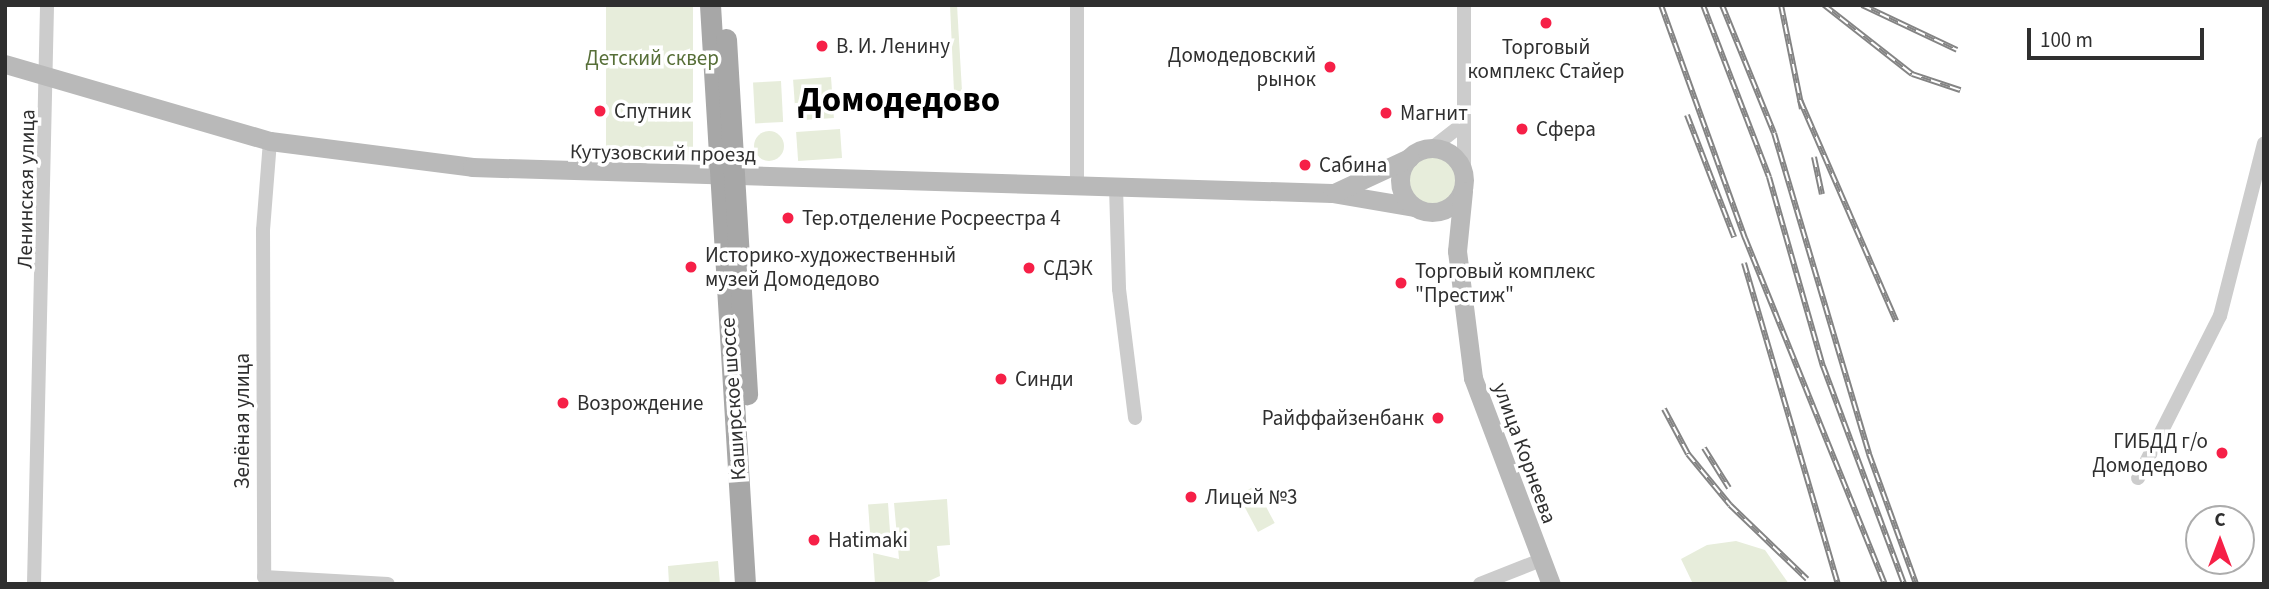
<!DOCTYPE html>
<meta charset="utf-8">
<style>
body{margin:0}
#map{position:relative;width:2269px;height:589px;overflow:hidden;background:#fff;font-family:"Source Sans 3",sans-serif}
div>[style]{position:absolute}
[style*='--x']{left:calc(var(--x)*1px);top:calc(var(--y)*1px);width:calc(var(--w)*1px);rotate:calc(var(--a)*1deg)}
.green>*{inset:0;background:#e7eddb;transform-origin:0 0}
.round{border-radius:50%}
.street>*{height:14px;margin:-7px;padding:0 7px;transform-origin:7px;border-radius:7px;background:#ccc}
.secondary>*{height:19px;margin:-9.5px;padding:0 9.5px;transform-origin:9.5px;border-radius:9.5px;background:#b9b9b9}
.secondary>.ring{margin:-9.5px;padding:0;box-sizing:content-box;background:none;border:19px solid #b9b9b9;border-radius:50%}
.primary>*{height:21px;margin:-10.5px;padding:0 10.5px;transform-origin:10.5px;border-radius:10.5px;background:#a7a7a7}
.rail>*{height:6px;margin-top:-3px;transform-origin:0;background:repeating-linear-gradient(90deg,#fff 0 10px,#848484 0 20px);box-sizing:border-box;border-block:2px solid #848484}
.dots>*{width:19px;height:19px;translate:-50% -50%;box-sizing:border-box;border:4px solid #fff;border-radius:50%}
span{translate:-50% -50%;white-space:nowrap;text-align:center;line-height:1.15;-webkit-text-stroke:7px #fff;paint-order:stroke}
.poi-label{font-size:21px;color:#2f2f2f}
.left{translate:0 -50%;text-align:left}
.right{translate:-100% -50%;text-align:right}
.park-label{font-size:21px;color:#576f38}
.street-label{font-size:21px;color:#2f2f2f}
.town-label{font-size:35px;color:#000;font-weight:700}
.frame{position:absolute;inset:0;border:7px solid #2f2f2f;pointer-events:none}
.north{position:absolute;left:2185px;top:505px;width:70px;height:70px;box-sizing:border-box;background:#fff;border:2px solid #acacac;border-radius:50%;rotate:0deg;font-size:19px;font-weight:700;line-height:28px;text-align:center;color:#2f2f2f}
.north::after{content:'';display:block;margin:auto;width:24px;height:32px;background:#f62047;clip-path:polygon(50% 0,100% 100%,50% 72%,0 100%)}
.scale{position:absolute;left:2027px;top:28px;width:177px;height:32px;box-sizing:border-box;border:4px solid #2f2f2f;border-top:0;padding-left:9px;font-size:21px;line-height:24px;white-space:nowrap;color:#2f2f2f;-webkit-text-stroke:5px #fff;paint-order:stroke}
</style>
<div id="map">
<div class="green">
<div style="left:606px;top:5px;width:87px;height:156px"></div>
<div style="clip-path:polygon(950px 5px,957px 5px,962px 91px,954px 92px)"></div>
<div style="left:831px;top:77px;width:41px;height:38px;rotate:86deg"></div>
<div style="left:781px;top:81px;width:41px;height:28px;rotate:87deg"></div>
<div style="left:840px;top:129px;width:29px;height:44px;rotate:86deg"></div>
<div class="round" style="left:754px;top:131px;width:30px;height:30px"></div>
<div class="round" style="left:1407px;top:154px;width:52px;height:52px"></div>
<div style="left:1255px;top:486px;width:42px;height:19px;rotate:62deg"></div>
<div style="clip-path:polygon(947px 499px,950px 545px,937px 546px,940px 576px,922px 584px,875px 584px,873px 553px,899px 559px,894px 503px)"></div>
<div style="left:888px;top:503px;width:42px;height:20px;rotate:86deg"></div>
<div style="clip-path:polygon(1736px 541px,1765px 550px,1789px 584px,1693px 584px,1681px 559px,1707px 545px)"></div>
<div style="clip-path:polygon(718px 561px,720px 584px,669px 584px,668px 566px)"></div>
</div>
<div class="street">
<div style="--x:1077;--y:5;--w:181;--a:90"></div>
<div style="--x:270;--y:141;--w:89;--a:94.5"></div>
<div style="--x:263;--y:230;--w:347;--a:89.8"></div>
<div style="--x:264;--y:577;--w:124;--a:3.2"></div>
<div style="--x:1432;--y:148;--w:39;--a:-38"></div>
<div style="--x:1464;--y:172;--w:167;--a:-90"></div>
<div style="--x:1116;--y:187;--w:102;--a:88.3"></div>
<div style="--x:1119;--y:289;--w:130;--a:82.9"></div>
<div style="--x:2138;--y:478;--w:182;--a:-63.2"></div>
<div style="--x:2220;--y:316;--w:178;--a:-75.7"></div>
<div style="--x:34;--y:584;--w:579;--a:-88.71"></div>
<div style="--x:1480;--y:584;--w:66;--a:-21.5"></div>
</div>
<div class="secondary">
<div style="--x:5;--y:64;--w:276;--a:16.2"></div>
<div style="--x:270;--y:141;--w:204;--a:7.3"></div>
<div style="--x:472;--y:167;--w:860;--a:1.73"></div>
<div style="--x:1332;--y:193;--w:83;--a:9.7"></div>
<div class="ring" style="left:1400px;top:148px;width:45px;height:45px"></div>
<div style="--x:1463;--y:191;--w:60;--a:95.7"></div>
<div style="--x:1457;--y:251;--w:128;--a:82.8"></div>
<div style="--x:1473;--y:378;--w:220;--a:69.3"></div>
<div style="--x:1336;--y:192;--w:81;--a:-25"></div>
</div>
<div class="primary">
<div style="--x:710;--y:5;--w:580;--a:86.54"></div>
<div style="--x:726;--y:39;--w:356;--a:86.6"></div>
</div>
<div class="rail">
<div style="--x:1661;--y:5;--w:248;--a:70.2"></div>
<div style="--x:1745;--y:238;--w:373;--a:68"></div>
<div style="--x:1703;--y:5;--w:184;--a:69"></div>
<div style="--x:1769;--y:177;--w:197;--a:74.1"></div>
<div style="--x:1823;--y:366;--w:233;--a:69.6"></div>
<div style="--x:1722;--y:5;--w:138;--a:67.9"></div>
<div style="--x:1774;--y:133;--w:335;--a:73.5"></div>
<div style="--x:1869;--y:454;--w:138;--a:70.1"></div>
<div style="--x:1781;--y:5;--w:106;--a:78.6"></div>
<div style="--x:1824;--y:5;--w:112;--a:38.1"></div>
<div style="--x:1912;--y:74;--w:51;--a:18.4"></div>
<div style="--x:1862;--y:5;--w:105;--a:25.3"></div>
<div style="--x:1800;--y:100;--w:241;--a:66.5"></div>
<div style="--x:1687;--y:115;--w:131;--a:68.9"></div>
<div style="--x:1814;--y:157;--w:38;--a:78"></div>
<div style="--x:1744;--y:263;--w:334;--a:73.7"></div>
<div style="--x:1664;--y:409;--w:51;--a:61.9"></div>
<div style="--x:1688;--y:454;--w:66;--a:50.5"></div>
<div style="--x:1730;--y:505;--w:107;--a:43.9"></div>
<div style="--x:1704;--y:448;--w:47;--a:58"></div>
</div>
<div class="dots">
<div style="left:1546px;top:23px;background:#f62047"></div>
<div style="left:822px;top:46px;background:#f62047"></div>
<div style="left:1330px;top:67px;background:#f62047"></div>
<div style="left:600px;top:111px;background:#f62047"></div>
<div style="left:1386px;top:113px;background:#f62047"></div>
<div style="left:1522px;top:129px;background:#f62047"></div>
<div style="left:1305px;top:165px;background:#f62047"></div>
<div style="left:788px;top:218px;background:#f62047"></div>
<div style="left:691px;top:267px;background:#f62047"></div>
<div style="left:1029px;top:268px;background:#f62047"></div>
<div style="left:1401px;top:283px;background:#f62047"></div>
<div style="left:1001px;top:379px;background:#f62047"></div>
<div style="left:563px;top:403px;background:#f62047"></div>
<div style="left:1438px;top:418px;background:#f62047"></div>
<div style="left:2222px;top:453px;background:#f62047"></div>
<div style="left:1191px;top:497px;background:#f62047"></div>
<div style="left:814px;top:540px;background:#f62047"></div>
</div>
<div class="poi-label">
<span class="left" style="left:836px;top:46px">В. И. Ленину</span>
<span style="left:1546px;top:59px">Торговый<br>комплекс Стайер</span>
<span class="right" style="left:1316px;top:67px">Домодедовский<br>рынок</span>
<span class="left" style="left:614px;top:111px">Спутник</span>
<span class="left" style="left:1400px;top:113px">Магнит</span>
<span class="left" style="left:1536px;top:129px">Сфера</span>
<span class="left" style="left:1319px;top:165px">Сабина</span>
<span class="left" style="left:802px;top:218px">Тер.отделение Росреестра 4</span>
<span class="left" style="left:705px;top:267px">Историко-художественный<br>музей Домодедово</span>
<span class="left" style="left:1043px;top:268px">СДЭК</span>
<span class="left" style="left:1415px;top:283px">Торговый комплекс<br>"Престиж"</span>
<span class="left" style="left:1015px;top:379px">Синди</span>
<span class="left" style="left:577px;top:403px">Возрождение</span>
<span class="right" style="left:1424px;top:418px">Райффайзенбанк</span>
<span class="right" style="left:2208px;top:453px">ГИБДД г/о<br>Домодедово</span>
<span class="left" style="left:1205px;top:497px">Лицей №3</span>
<span class="left" style="left:828px;top:540px">Hatimaki</span>
</div>
<div class="park-label">
<span style="left:652px;top:58px">Детский сквер</span>
</div>
<div class="street-label">
<span style="left:663px;top:153px;rotate:1deg">Кутузовский проезд</span>
<span style="left:26px;top:189px;rotate:-89deg">Ленинская улица</span>
<span style="left:733px;top:399px;rotate:-94deg">Каширское шоссе</span>
<span style="left:242px;top:421px;rotate:-90deg">Зелёная улица</span>
<span style="left:1525px;top:453px;rotate:70deg">улица Корнеева</span>
</div>
<div class="town-label">
<span style="left:899px;top:100px">Домодедово</span>
</div>
<div class="frame"></div>
<div class="north">С</div>
<div class="scale">100 m</div>
</div>
